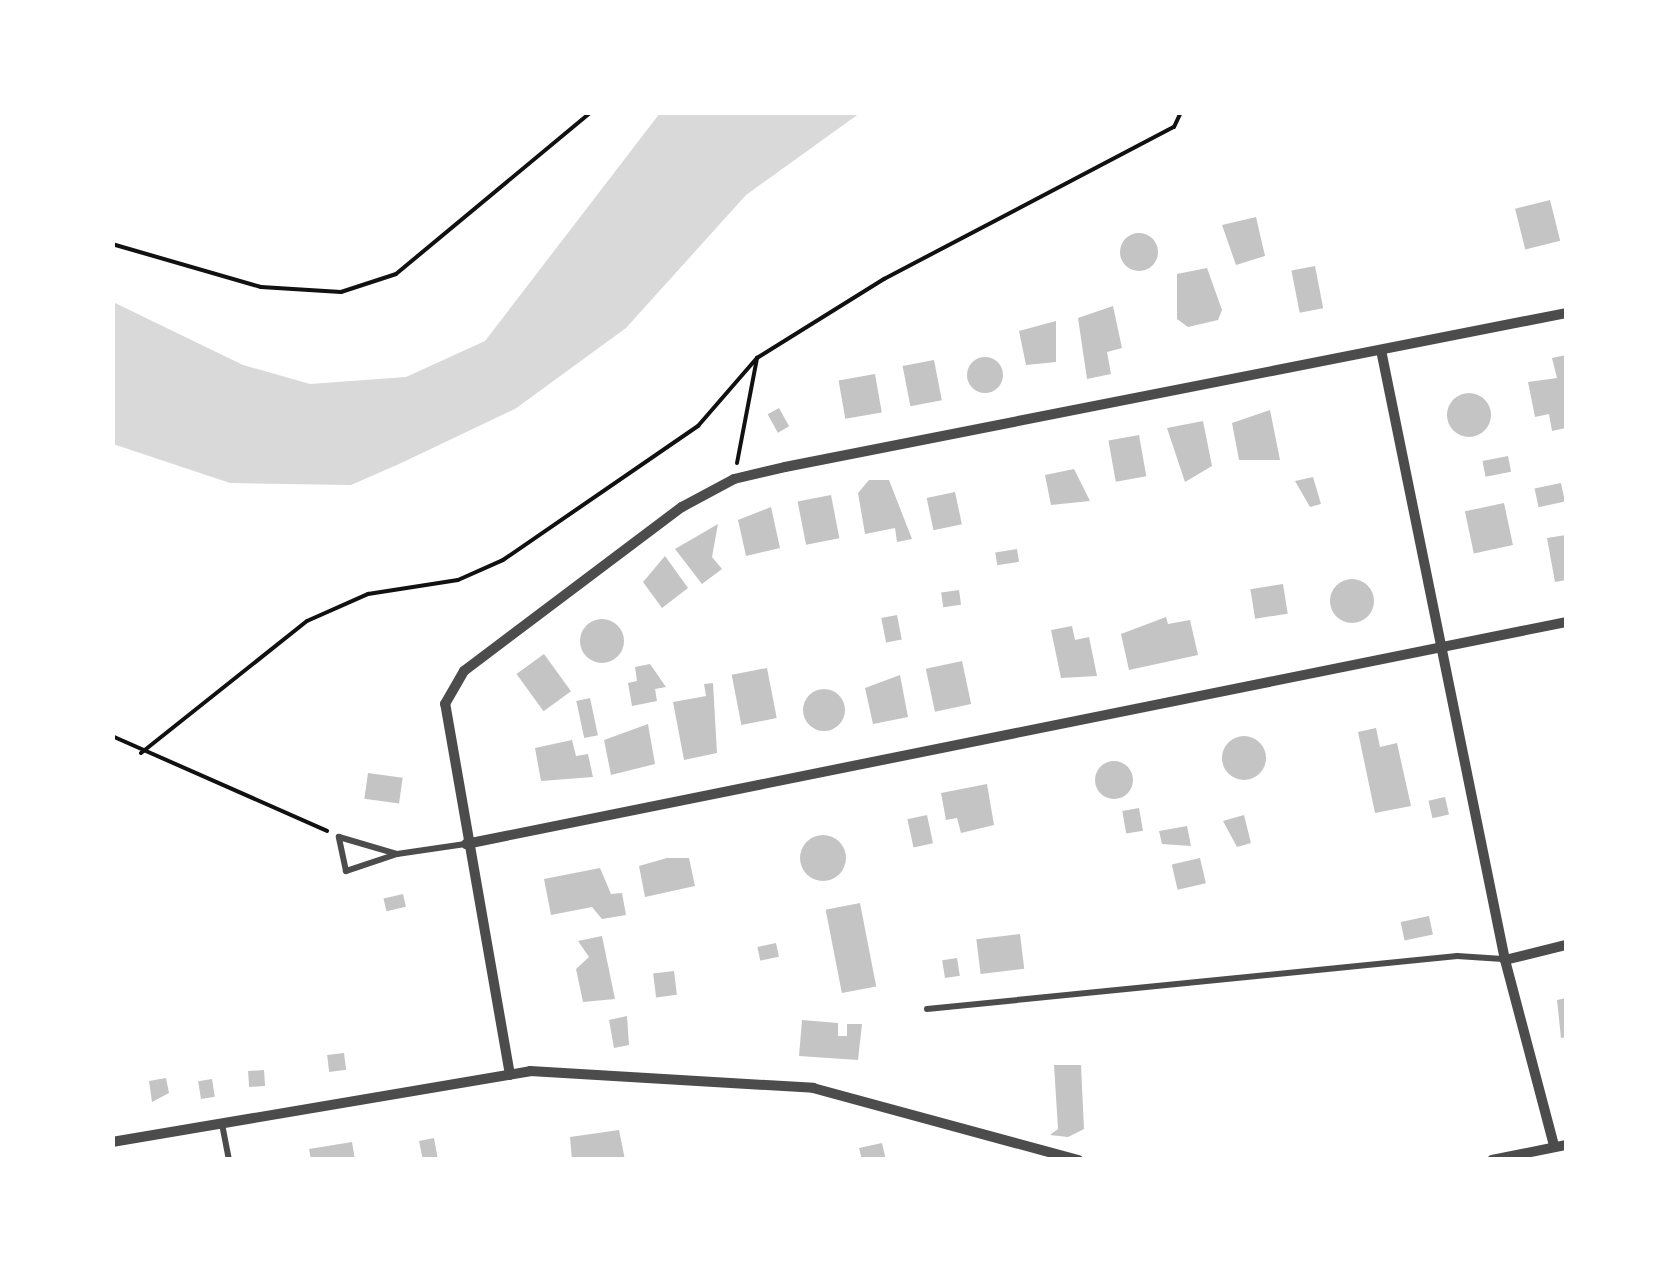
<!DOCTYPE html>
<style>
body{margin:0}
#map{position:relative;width:1679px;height:1272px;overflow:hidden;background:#fff;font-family:"Fira Sans",sans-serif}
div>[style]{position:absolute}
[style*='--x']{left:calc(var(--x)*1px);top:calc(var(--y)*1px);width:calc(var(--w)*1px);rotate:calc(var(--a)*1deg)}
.water>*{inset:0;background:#d9d9d9}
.building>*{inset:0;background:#c4c4c4;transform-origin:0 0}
.round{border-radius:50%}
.path>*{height:4px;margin:-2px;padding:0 2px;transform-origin:2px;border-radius:2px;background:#111}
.service>*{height:6px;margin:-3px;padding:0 3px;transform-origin:3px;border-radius:3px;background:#4c4c4c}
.minor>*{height:10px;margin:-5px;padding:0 5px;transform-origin:5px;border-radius:5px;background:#4c4c4c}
span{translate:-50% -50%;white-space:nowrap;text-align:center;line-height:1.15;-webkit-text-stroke:10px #fff;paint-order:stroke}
.frame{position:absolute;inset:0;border:115px solid #fff;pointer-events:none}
</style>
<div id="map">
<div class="water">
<div style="clip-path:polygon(660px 113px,860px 113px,746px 195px,626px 328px,515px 409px,399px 464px,351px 485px,230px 483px,113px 444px,113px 302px,243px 365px,310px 384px,406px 377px,485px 341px)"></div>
</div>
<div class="building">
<div style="left:1550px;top:200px;width:42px;height:36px;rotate:76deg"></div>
<div style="clip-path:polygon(1256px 217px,1265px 256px,1236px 265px,1222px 225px)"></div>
<div class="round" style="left:1120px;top:233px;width:38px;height:38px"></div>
<div style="left:1315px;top:266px;width:43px;height:24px;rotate:79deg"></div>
<div style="clip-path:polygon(1207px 268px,1222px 310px,1218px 320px,1188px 327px,1177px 319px,1177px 274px)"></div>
<div style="clip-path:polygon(1113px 306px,1122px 348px,1107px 352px,1111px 374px,1087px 379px,1078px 318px)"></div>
<div style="clip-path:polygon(1056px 321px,1056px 362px,1026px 365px,1019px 331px)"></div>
<div style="clip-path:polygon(1566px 355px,1566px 428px,1552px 431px,1549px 414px,1535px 417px,1528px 382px,1557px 378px,1552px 358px)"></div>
<div class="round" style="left:967px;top:357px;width:36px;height:36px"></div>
<div style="left:934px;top:360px;width:41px;height:32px;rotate:79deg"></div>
<div style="left:875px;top:374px;width:39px;height:37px;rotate:80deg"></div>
<div class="round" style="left:1447px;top:393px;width:44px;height:44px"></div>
<div style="left:779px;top:408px;width:21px;height:13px;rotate:61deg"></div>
<div style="clip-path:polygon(1270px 410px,1280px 460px,1239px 460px,1232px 423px)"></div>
<div style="clip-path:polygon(1203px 421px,1212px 466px,1185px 482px,1167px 428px)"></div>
<div style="left:1139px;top:435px;width:42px;height:31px;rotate:80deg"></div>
<div style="left:1508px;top:456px;width:16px;height:26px;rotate:79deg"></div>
<div style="clip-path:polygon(1074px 469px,1090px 501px,1051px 505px,1045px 475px)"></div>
<div style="clip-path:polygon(1313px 477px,1321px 504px,1310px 507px,1295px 481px)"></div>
<div style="clip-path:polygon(869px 480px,889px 480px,912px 539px,897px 542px,895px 528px,865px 534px,858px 493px)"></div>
<div style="left:1561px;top:483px;width:19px;height:27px;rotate:78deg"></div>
<div style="left:955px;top:492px;width:33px;height:29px;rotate:78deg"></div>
<div style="left:831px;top:495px;width:44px;height:34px;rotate:79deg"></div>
<div style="left:1504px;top:503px;width:43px;height:40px;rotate:78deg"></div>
<div style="clip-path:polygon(771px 507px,780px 548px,746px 556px,738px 520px)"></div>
<div style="clip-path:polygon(718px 524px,712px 557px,722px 569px,702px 584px,675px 549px)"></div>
<div style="clip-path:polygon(1566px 535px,1566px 580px,1555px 582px,1547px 538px)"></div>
<div style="left:1017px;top:549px;width:13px;height:22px;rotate:81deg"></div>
<div style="clip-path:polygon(665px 556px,688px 588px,662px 608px,643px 582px)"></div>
<div class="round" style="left:1330px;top:579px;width:44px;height:44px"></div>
<div style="left:1283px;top:584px;width:30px;height:33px;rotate:81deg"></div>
<div style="left:959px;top:590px;width:15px;height:18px;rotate:82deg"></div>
<div style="left:897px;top:615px;width:25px;height:16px;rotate:79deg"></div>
<div style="clip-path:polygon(1166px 617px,1168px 624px,1190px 620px,1198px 655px,1129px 670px,1121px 634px)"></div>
<div class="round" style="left:580px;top:619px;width:44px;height:44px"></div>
<div style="clip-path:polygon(1072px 626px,1075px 640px,1089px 637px,1097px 676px,1061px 678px,1051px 630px)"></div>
<div style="left:544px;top:654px;width:46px;height:34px;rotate:54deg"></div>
<div style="left:962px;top:661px;width:44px;height:37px;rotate:78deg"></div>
<div style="clip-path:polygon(650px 664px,666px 687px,655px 689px,657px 701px,632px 706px,628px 683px,637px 681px,635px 667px)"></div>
<div style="left:767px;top:668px;width:51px;height:36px;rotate:79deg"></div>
<div style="clip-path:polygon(900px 675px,908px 717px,873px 724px,865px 688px)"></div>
<div style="clip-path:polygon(713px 683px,717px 753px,684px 760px,673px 702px,706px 696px,704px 684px)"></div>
<div class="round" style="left:803px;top:689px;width:42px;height:42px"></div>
<div style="left:590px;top:698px;width:38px;height:14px;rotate:78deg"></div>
<div style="clip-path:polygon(648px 724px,655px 764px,611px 775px,604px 740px)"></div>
<div style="clip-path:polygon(1376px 728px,1380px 747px,1397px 743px,1411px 806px,1375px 813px,1358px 732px)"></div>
<div class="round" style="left:1222px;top:736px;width:44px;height:44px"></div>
<div style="clip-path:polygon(572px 740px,576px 756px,588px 754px,593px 777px,541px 781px,535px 748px)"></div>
<div class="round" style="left:1095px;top:761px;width:38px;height:38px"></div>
<div style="left:368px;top:773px;width:35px;height:26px;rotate:8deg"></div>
<div style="clip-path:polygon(987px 784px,994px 825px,961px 833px,957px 818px,946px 820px,941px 793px)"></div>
<div style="left:1445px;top:797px;width:18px;height:17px;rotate:77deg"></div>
<div style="left:1139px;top:808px;width:23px;height:17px;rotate:80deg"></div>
<div style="left:927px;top:815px;width:29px;height:20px;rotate:78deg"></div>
<div style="clip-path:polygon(1244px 815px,1251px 843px,1237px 847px,1223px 821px)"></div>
<div style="clip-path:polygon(1187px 826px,1191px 846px,1162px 844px,1159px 831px)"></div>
<div class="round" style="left:800px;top:835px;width:46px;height:46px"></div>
<div style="clip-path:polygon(667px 858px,689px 858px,695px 886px,645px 897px,639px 866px)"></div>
<div style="left:1200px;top:858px;width:26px;height:29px;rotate:77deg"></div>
<div style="clip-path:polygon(600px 868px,611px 894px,622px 893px,626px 915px,602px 919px,592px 907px,551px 915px,544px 879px)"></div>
<div style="left:403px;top:894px;width:13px;height:20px;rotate:77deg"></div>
<div style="left:860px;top:903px;width:85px;height:35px;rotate:79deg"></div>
<div style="left:1429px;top:916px;width:19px;height:29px;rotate:78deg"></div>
<div style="left:1020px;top:934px;width:35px;height:44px;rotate:83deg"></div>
<div style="clip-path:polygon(602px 936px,615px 999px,583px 1002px,576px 969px,589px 957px,578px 941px)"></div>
<div style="left:776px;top:943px;width:14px;height:19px;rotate:78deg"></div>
<div style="left:957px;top:958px;width:18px;height:15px;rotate:81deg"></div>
<div style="left:674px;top:971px;width:24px;height:21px;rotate:83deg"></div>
<div style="clip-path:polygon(1566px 998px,1566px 1037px,1561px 1038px,1557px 1000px)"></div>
<div style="clip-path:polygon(627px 1016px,629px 1045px,614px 1048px,609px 1020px)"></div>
<div style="clip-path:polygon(802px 1020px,838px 1023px,838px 1036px,847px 1036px,847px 1024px,862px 1024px,858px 1060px,799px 1056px)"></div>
<div style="left:344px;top:1053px;width:17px;height:17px;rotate:83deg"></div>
<div style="clip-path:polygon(1054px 1065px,1081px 1065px,1084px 1129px,1068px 1137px,1050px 1135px,1058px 1129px)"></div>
<div style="left:264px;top:1070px;width:16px;height:16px;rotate:86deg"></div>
<div style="clip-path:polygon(166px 1078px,169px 1093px,152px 1102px,149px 1081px)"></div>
<div style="left:212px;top:1079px;width:18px;height:14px;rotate:81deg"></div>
<div style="clip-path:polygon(619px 1130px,625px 1160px,572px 1160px,570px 1137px)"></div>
<div style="clip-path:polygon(434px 1138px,438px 1160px,423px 1160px,419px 1141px)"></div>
<div style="clip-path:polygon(352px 1142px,355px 1160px,311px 1160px,309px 1149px)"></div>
<div style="clip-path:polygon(882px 1143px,886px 1160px,862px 1160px,859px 1148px)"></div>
</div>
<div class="path">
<div style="--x:112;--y:244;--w:155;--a:16.1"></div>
<div style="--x:261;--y:287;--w:80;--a:3.6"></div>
<div style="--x:341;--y:292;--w:58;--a:-18.1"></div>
<div style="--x:396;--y:274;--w:254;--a:-39.7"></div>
<div style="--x:737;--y:463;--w:107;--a:-79.2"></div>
<div style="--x:757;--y:358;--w:150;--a:-31.9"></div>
<div style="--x:884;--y:279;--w:327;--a:-27.7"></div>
<div style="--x:1174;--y:127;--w:17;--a:-65"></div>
<div style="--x:112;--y:736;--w:235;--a:23.8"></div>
<div style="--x:141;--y:753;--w:212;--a:-38.5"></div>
<div style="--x:307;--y:621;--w:67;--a:-23.9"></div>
<div style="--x:368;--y:594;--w:91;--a:-8.8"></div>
<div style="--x:458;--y:580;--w:49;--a:-24"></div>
<div style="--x:503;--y:560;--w:237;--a:-34.5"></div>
<div style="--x:698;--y:426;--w:90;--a:-49.1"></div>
</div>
<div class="service">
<div style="--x:397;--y:854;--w:54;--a:161.6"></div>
<div style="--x:346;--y:871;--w:35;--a:-102"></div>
<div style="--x:339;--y:837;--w:60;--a:16.3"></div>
<div style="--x:397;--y:854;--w:69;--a:-8.4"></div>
<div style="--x:927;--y:1009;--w:533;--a:-5.71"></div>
<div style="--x:1457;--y:956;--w:46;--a:3.7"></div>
<div style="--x:222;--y:1124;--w:37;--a:79"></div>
</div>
<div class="minor">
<div style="--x:1381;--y:350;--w:622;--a:78.51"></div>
<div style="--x:1505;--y:960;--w:192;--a:75.2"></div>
<div style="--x:466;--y:844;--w:1122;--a:-11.41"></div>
<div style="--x:1505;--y:960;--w:63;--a:-13.8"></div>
<div style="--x:510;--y:1075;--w:377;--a:-99.9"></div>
<div style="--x:445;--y:704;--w:38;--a:-60"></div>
<div style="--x:464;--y:671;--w:273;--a:-37"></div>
<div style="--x:682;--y:507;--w:59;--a:-28.3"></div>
<div style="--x:734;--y:479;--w:52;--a:-13.2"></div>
<div style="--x:785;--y:467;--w:796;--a:-11.15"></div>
<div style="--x:112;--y:1142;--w:424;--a:-9.6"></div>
<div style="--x:530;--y:1071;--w:284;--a:3.4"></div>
<div style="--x:813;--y:1088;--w:275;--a:15.2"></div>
<div style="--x:1492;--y:1160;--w:76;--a:-11.5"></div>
</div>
<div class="frame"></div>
</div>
